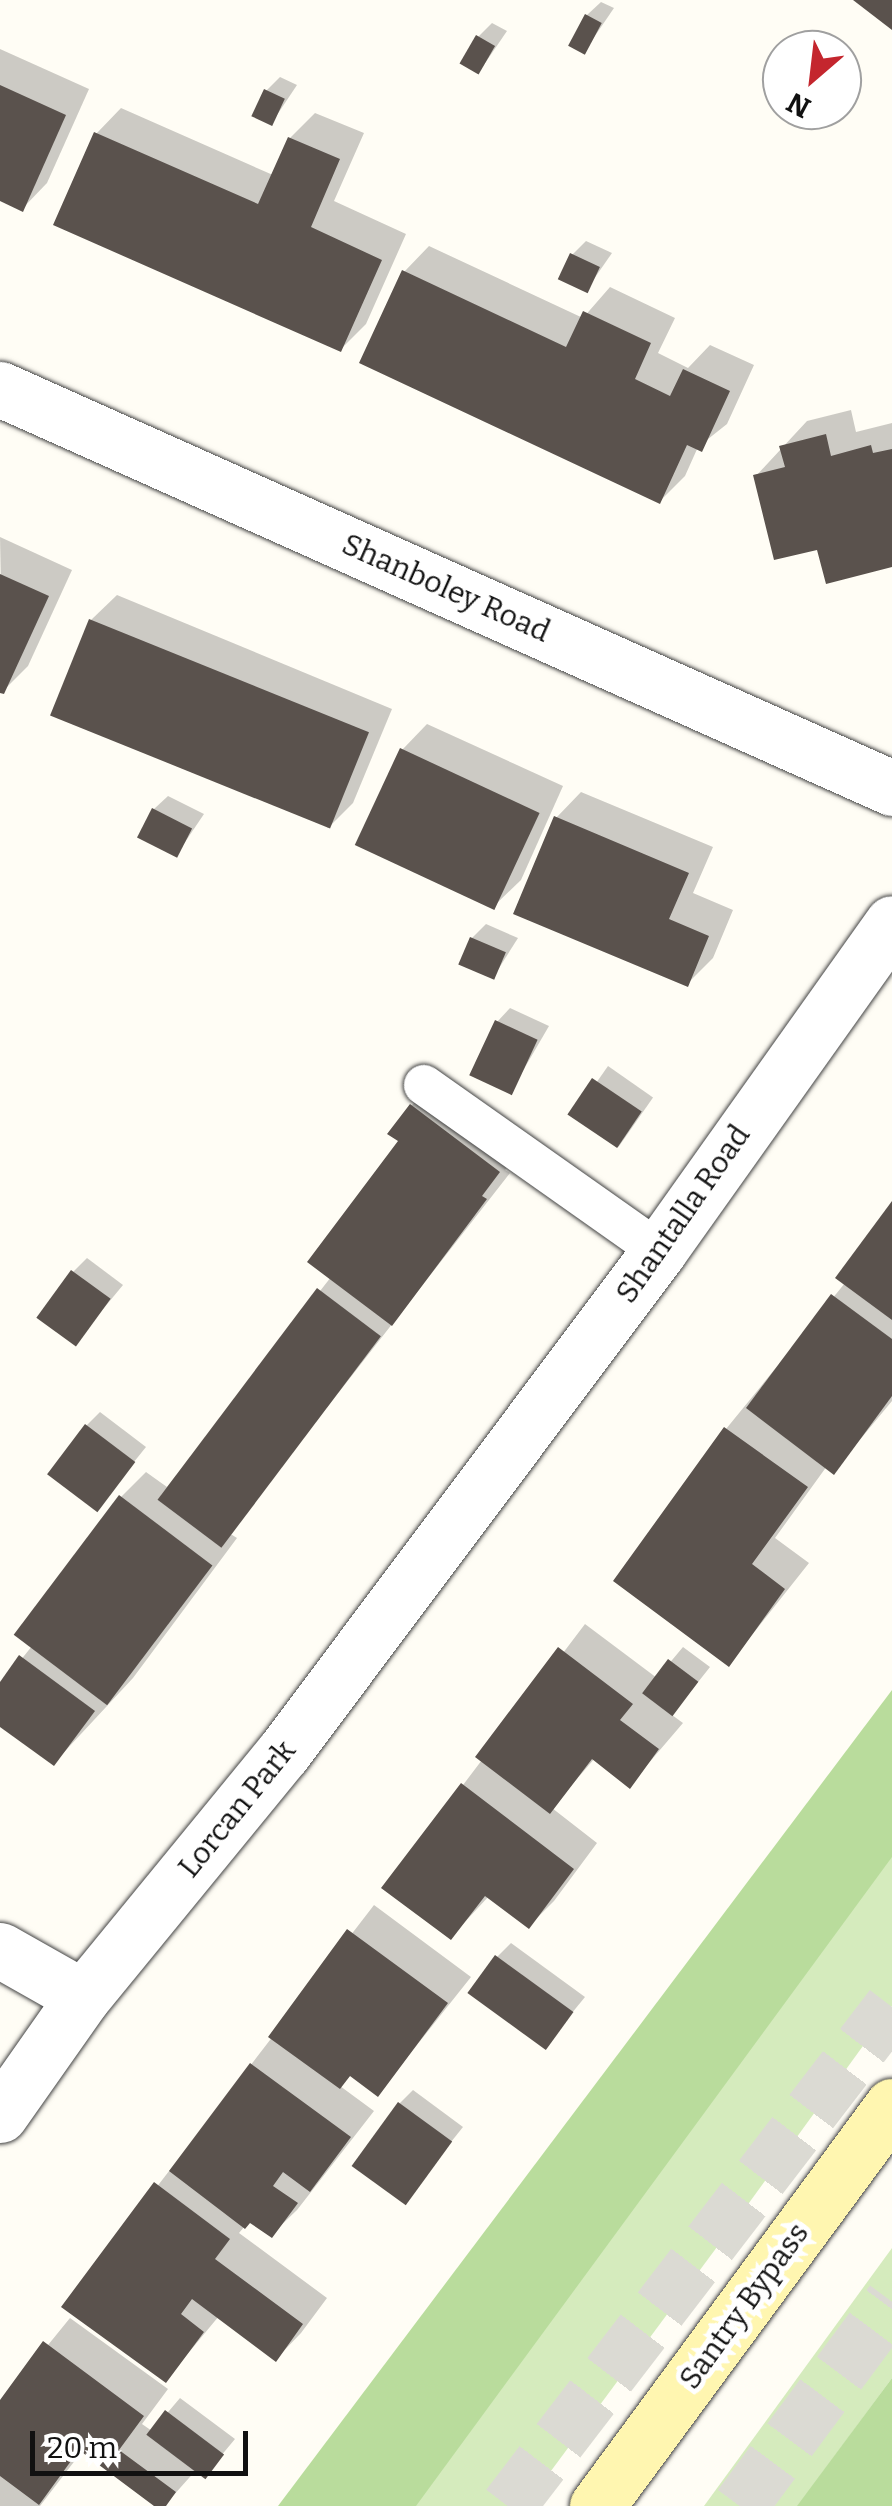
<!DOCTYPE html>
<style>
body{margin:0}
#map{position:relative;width:892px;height:2506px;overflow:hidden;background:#fffdf5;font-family:Bitter,serif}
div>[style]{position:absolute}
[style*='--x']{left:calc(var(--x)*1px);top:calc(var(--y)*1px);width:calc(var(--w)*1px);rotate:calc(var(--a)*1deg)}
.green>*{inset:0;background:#d5ebbd}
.forest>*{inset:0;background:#b9dc9c}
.shadow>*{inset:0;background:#0003;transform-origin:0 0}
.building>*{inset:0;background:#5a524d;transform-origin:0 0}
.motorway-tunnel>*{height:55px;margin-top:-27.5px;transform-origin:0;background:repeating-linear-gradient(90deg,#dbdad3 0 55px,transparent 0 83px)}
.roads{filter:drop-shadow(0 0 2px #444) drop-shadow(0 0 2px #444)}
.service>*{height:40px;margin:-20px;padding:0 20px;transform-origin:20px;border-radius:20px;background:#fff}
.minor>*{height:55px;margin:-27.5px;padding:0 27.5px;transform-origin:27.5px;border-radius:27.5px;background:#fff}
.secondary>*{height:55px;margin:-27.5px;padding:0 27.5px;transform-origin:27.5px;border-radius:27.5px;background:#fff6b0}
span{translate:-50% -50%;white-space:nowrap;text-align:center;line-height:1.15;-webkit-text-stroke:10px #fff;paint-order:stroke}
.street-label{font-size:30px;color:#111}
.north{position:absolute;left:762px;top:30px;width:100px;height:100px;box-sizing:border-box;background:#fff;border:2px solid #a0a0a0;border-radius:50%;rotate:208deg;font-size:28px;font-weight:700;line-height:40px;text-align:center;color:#111}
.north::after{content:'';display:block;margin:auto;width:35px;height:45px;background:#c4262e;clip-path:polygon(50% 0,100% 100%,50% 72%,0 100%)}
.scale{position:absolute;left:30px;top:2431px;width:218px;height:45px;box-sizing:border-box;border:5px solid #111;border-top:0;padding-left:12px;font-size:30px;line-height:35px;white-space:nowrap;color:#111;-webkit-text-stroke:8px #fff;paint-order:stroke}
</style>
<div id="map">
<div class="green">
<div style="clip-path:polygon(892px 1852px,892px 2006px,717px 2247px,525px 2506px,411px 2506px)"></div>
<div style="clip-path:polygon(892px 2248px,892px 2378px,798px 2506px,704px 2506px)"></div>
</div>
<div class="forest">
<div style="clip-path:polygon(892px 1690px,892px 1857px,416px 2506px,278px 2506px)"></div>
<div style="clip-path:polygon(892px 2378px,892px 2506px,797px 2506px)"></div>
</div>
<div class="shadow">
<div style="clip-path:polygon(601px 2px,614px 8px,584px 52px,587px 15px)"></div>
<div style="clip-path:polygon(492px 23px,507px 31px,479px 72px,478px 37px)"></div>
<div style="clip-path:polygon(0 49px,89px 89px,47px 183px,22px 209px,0 199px)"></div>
<div style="clip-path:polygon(280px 77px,297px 85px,271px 124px,266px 91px)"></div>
<div style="clip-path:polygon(121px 108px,273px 175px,290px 138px,315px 113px,364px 133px,334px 201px,406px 234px,366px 324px,341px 349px,96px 134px)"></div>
<div style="clip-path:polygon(586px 241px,612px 253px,587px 289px,572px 255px)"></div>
<div style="clip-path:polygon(429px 246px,583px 318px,610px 287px,675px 318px,658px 353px,688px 368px,710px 345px,754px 365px,727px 424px,698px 447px,685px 476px,660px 501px,404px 272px)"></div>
<div style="clip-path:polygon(851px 410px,856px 432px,892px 423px,892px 564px,819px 547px,756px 476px,807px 421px)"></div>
<div style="clip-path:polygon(0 537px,72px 570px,28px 666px,3px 691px)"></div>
<div style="clip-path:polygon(117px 595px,392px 709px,353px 803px,328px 828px,91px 620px)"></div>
<div style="clip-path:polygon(427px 724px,563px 786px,521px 880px,495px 905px,402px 750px)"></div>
<div style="clip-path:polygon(581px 792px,713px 847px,693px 893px,733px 910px,713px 958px,687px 984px,556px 818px)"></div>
<div style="clip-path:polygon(168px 796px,204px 814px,177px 854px,154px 809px)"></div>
<div style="clip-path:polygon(486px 924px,518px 938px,494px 976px,472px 938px)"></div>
<div style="clip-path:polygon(510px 1008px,549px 1026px,510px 1093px,497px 1022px)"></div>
<div style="left:608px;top:1066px;width:55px;height:60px;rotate:35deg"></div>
<div style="clip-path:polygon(437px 1081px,524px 1146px,505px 1170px,510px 1173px,229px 1533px,237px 1538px,133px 1678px,54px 1763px,0 1724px,0 1686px,32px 1646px,121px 1497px,146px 1472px,167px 1487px,331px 1277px,401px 1140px,411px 1106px)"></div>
<div style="clip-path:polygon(892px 1205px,892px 1401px,834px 1471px,827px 1466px,775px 1538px,809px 1563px,729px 1664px,726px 1429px,845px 1283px)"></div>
<div style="clip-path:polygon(87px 1258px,123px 1285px,75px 1343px,73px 1272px)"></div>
<div style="clip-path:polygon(100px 1412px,146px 1447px,96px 1509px,86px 1426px)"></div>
<div style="clip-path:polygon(585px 1624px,657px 1678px,683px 1647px,710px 1667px,672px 1715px,683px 1723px,630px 1785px,595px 1758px,552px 1808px,597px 1843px,554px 1901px,529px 1926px,489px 1896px,451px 1937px,463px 1785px)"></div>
<div style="clip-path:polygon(374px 1905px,471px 1977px,378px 2094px,352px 2074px,340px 2086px,374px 2111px,297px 2210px,271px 2235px,250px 2220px,239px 2233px,327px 2298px,301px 2333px,276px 2359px,219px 2316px,166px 2380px,65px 2306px)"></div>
<div style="clip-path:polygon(511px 1943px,585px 1997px,545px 2046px,497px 1957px)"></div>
<div style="clip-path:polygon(413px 2090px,463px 2127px,403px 2202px,400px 2103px)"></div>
<div style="clip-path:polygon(70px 2318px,168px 2389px,142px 2424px,152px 2431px,180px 2398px,235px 2439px,205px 2475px,197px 2469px,164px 2506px,83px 2450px,40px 2506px,0 2506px,0 2404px)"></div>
</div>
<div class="building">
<div style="clip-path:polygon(853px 0,892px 0,892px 30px)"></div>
<div style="left:585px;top:14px;width:19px;height:36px;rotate:28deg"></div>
<div style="left:476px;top:35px;width:22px;height:33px;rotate:30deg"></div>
<div style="clip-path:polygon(0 85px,66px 115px,23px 212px,0 201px)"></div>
<div style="left:264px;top:89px;width:23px;height:30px;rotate:25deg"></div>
<div style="clip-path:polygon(94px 132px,258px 204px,288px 137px,340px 159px,311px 227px,382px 260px,341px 352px,53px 225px)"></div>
<div style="left:570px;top:253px;width:33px;height:29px;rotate:25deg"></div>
<div style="clip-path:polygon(402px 270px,566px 347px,583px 311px,651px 343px,635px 379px,670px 396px,683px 369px,730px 391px,702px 452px,687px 445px,660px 504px,359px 363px)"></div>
<div style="clip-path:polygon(826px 434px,831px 456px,871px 445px,873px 453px,892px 449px,892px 567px,826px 584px,817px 550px,774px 560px,753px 475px,785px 467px,779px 446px)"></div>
<div style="clip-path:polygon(0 574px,49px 596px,4px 694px,0 693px)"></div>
<div style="left:89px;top:619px;width:302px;height:104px;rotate:22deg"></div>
<div style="left:400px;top:748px;width:154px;height:107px;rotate:25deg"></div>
<div style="left:152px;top:808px;width:45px;height:33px;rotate:27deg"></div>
<div style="clip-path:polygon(554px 816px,689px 873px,669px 919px,709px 936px,688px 987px,513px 914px)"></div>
<div style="left:470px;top:937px;width:39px;height:30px;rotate:23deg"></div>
<div style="left:495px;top:1020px;width:47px;height:61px;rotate:25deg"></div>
<div style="left:592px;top:1078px;width:60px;height:44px;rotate:34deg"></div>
<div style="clip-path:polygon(410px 1104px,500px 1172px,482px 1196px,487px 1199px,392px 1326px,307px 1262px,398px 1141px,387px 1134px)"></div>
<div style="clip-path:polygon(892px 1201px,892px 1320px,835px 1278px)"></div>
<div style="left:71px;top:1270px;width:49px;height:59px;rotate:36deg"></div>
<div style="left:317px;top:1288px;width:80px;height:265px;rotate:37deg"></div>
<div style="clip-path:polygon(831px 1294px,892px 1339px,892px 1396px,834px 1475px,746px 1408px)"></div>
<div style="left:85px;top:1424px;width:63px;height:63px;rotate:37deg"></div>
<div style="clip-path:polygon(724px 1427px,808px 1487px,752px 1564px,785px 1589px,729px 1667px,613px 1581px)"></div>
<div style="left:119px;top:1495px;width:117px;height:175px;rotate:37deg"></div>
<div style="clip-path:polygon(558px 1647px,633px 1704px,620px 1720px,659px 1749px,630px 1789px,592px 1759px,550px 1814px,475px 1757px)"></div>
<div style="clip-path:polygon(19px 1655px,95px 1711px,54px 1766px,0 1727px,0 1682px)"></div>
<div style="left:668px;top:1659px;width:38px;height:43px;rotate:37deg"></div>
<div style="clip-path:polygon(461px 1783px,574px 1869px,529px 1929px,485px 1896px,451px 1940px,381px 1888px)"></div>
<div style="clip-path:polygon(347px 1929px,448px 2003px,378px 2097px,350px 2076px,340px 2089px,268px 2037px)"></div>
<div style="left:495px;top:1955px;width:97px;height:47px;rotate:36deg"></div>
<div style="clip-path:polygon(250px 2063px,351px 2137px,310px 2192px,283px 2172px,273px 2186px,298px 2203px,272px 2238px,250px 2223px,245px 2229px,169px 2171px)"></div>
<div style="left:398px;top:2102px;width:67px;height:79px;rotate:36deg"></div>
<div style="clip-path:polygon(154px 2182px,230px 2239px,215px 2259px,303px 2324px,276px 2362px,192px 2299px,181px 2314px,204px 2332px,166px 2383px,61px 2307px)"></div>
<div style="clip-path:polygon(43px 2341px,144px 2416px,119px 2450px,176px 2492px,166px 2506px,154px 2506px,79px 2450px,39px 2505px,0 2476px,0 2400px)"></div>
<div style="left:165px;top:2410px;width:74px;height:31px;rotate:37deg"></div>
</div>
<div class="motorway-tunnel">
<div style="--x:508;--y:2506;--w:630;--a:-52.48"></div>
<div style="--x:740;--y:2506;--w:255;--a:-53.4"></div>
</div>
<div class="roads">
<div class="service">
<div style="--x:424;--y:1085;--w:288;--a:35.2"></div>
</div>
<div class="minor">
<div style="--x:0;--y:389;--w:977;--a:24.1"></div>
<div style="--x:0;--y:1950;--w:95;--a:29.5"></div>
<div style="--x:0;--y:2115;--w:144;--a:-54.9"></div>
<div style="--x:83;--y:1997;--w:315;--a:-50.7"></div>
<div style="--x:283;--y:1753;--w:627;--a:-53.17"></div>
<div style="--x:659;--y:1251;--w:402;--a:-54.6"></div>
</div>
<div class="secondary">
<div style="--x:597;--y:2506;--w:497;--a:-53.6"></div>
</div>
</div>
<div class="street-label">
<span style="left:446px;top:588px;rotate:24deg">Shanboley Road</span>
<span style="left:683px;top:1214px;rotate:-55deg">Shantalla Road</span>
<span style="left:237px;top:1809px;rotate:-51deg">Lorcan Park</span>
<span style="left:744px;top:2306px;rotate:-54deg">Santry Bypass</span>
</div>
<div class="north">N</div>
<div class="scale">20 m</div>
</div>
